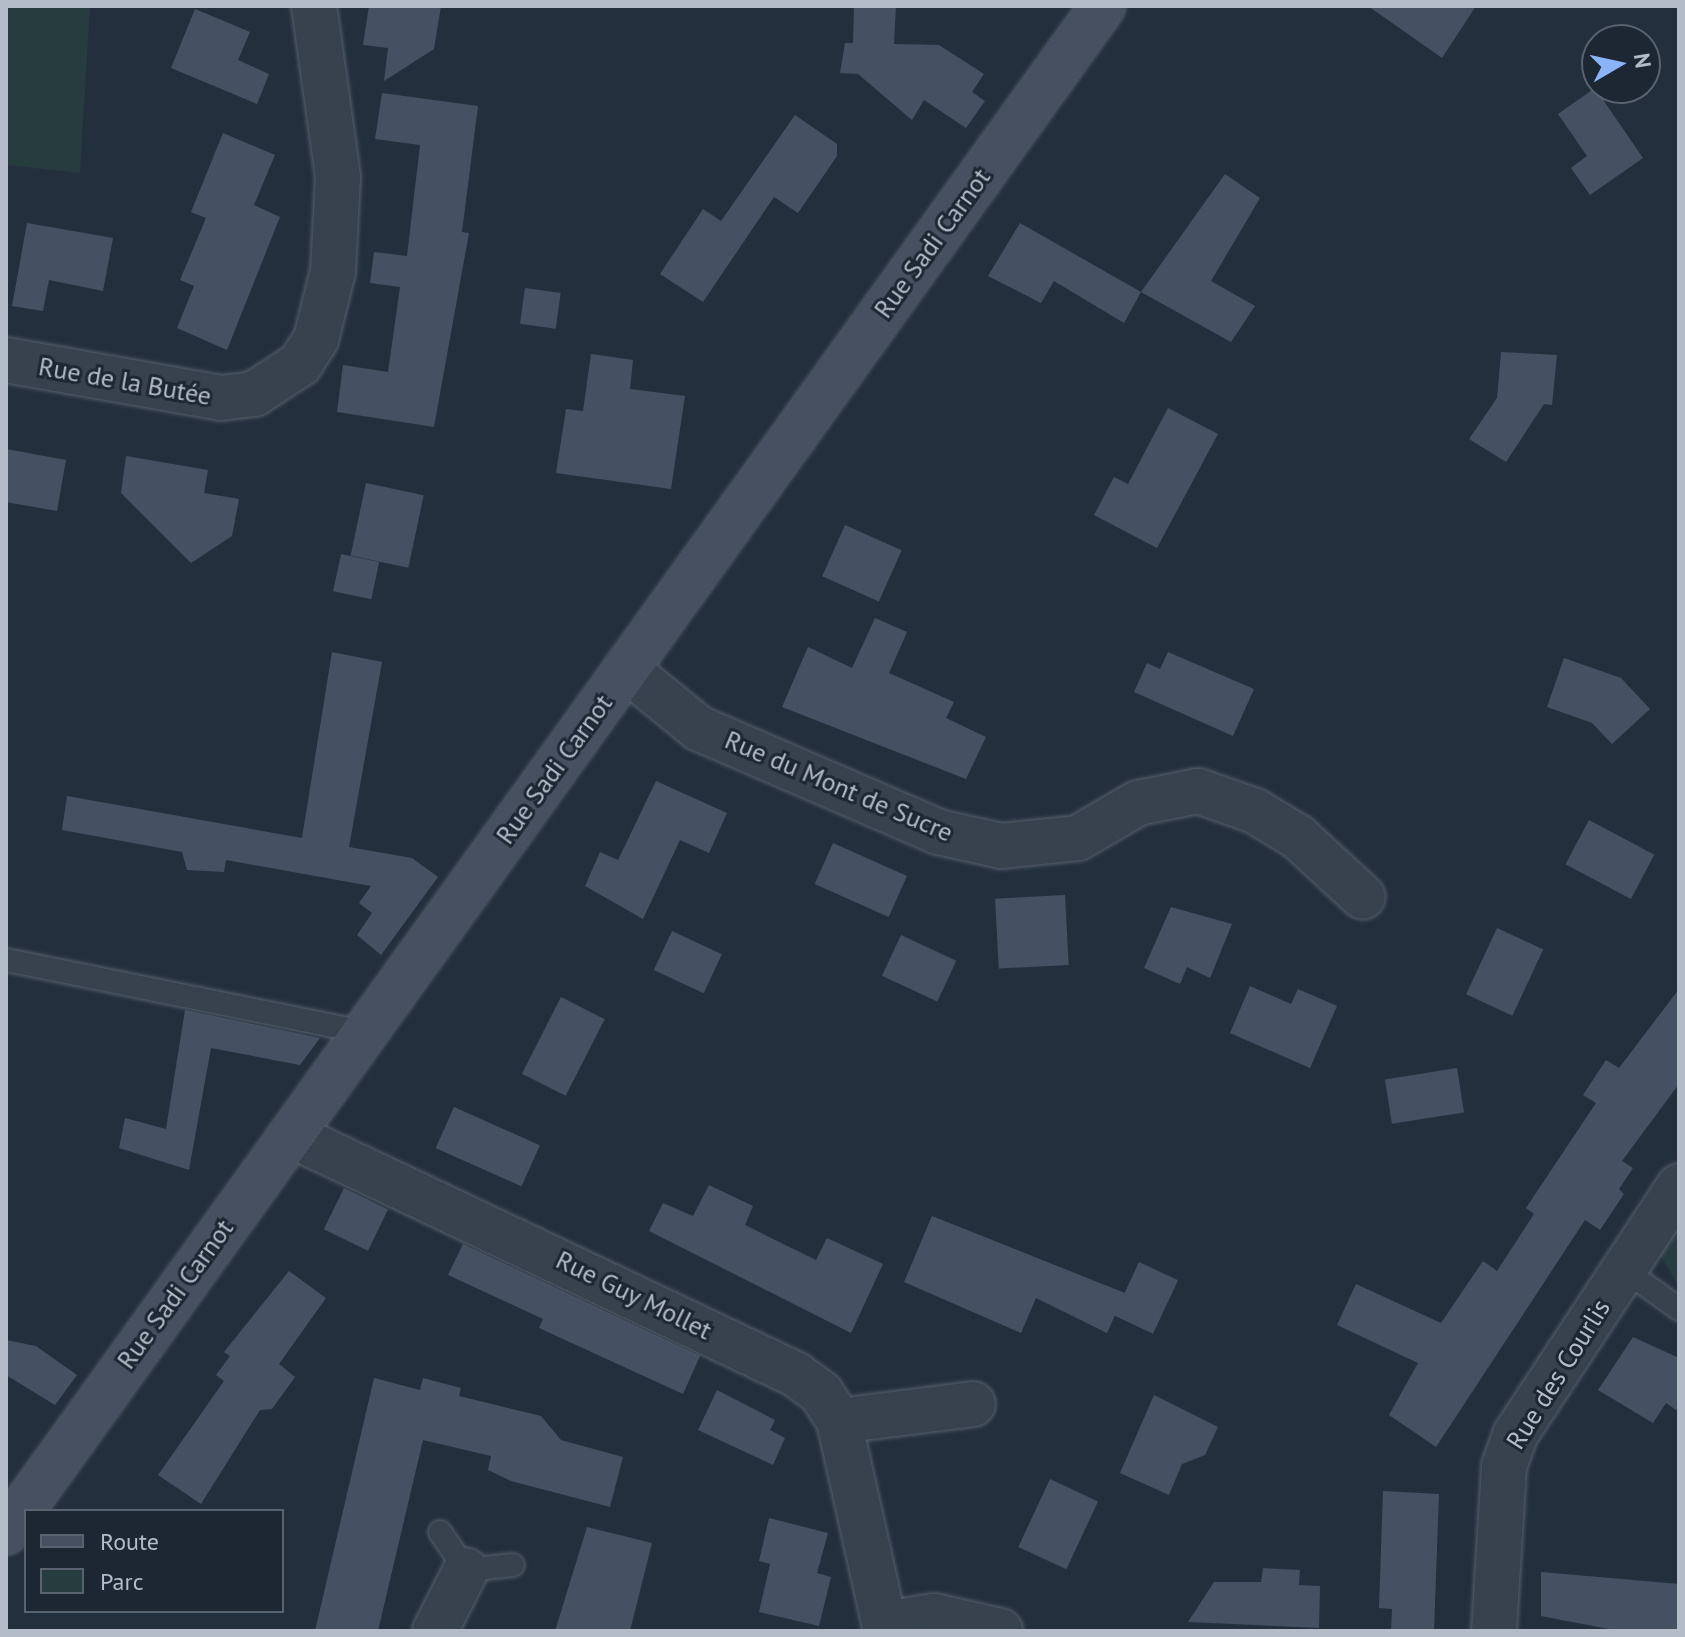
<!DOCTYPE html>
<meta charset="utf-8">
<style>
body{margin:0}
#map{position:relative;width:1685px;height:1637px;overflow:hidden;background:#242f3e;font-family:"PT Sans",sans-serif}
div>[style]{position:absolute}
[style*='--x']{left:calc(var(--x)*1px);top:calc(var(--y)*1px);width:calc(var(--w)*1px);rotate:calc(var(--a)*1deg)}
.green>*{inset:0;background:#263c3f}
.building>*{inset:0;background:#455162;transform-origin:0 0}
.roads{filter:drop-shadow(0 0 2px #565f6c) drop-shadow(0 0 2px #565f6c)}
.lane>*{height:22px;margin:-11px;padding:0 11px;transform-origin:11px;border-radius:11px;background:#38414e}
.street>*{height:44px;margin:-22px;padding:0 22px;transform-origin:22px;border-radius:22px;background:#38414e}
.secondary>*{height:44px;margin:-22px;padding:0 22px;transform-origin:22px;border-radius:22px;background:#465061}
span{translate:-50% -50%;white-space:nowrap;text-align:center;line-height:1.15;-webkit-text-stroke:6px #1d2633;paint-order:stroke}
.street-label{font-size:26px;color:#b4bcc9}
.frame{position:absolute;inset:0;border:8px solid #b4bcc9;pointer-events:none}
.legend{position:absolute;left:24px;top:1509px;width:260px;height:104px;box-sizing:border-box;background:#1d2633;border:2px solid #59626f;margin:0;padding:10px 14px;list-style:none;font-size:24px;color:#b4bcc9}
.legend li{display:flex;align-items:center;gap:16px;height:40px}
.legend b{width:40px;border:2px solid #59626f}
.north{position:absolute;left:1581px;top:24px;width:80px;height:80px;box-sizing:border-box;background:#1d2633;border:2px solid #59626f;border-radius:50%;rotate:81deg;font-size:22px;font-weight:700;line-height:32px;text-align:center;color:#b4bcc9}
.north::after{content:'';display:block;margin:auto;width:28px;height:36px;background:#8ab4f8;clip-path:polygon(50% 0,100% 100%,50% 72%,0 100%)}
</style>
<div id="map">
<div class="green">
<div style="clip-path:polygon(6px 6px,90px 6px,80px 173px,6px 165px)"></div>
<div style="clip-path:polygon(1679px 1216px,1679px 1287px,1659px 1253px)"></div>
</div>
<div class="building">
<div style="clip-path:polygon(369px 6px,441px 6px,434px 49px,384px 81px,388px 48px,363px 45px)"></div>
<div style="clip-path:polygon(854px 6px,896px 6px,894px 44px,939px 45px,984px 74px,972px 92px,985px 101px,966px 128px,924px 100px,912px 120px,858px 74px,840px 73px,845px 43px,853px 43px)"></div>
<div style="clip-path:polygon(1368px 6px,1476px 6px,1442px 58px)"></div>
<div style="clip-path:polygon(195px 9px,250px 32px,238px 60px,269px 74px,257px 104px,171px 68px)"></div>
<div style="clip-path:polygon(1595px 88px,1643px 158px,1590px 195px,1571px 168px,1587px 156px,1558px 114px)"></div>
<div style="clip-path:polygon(382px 93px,478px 106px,462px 232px,469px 233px,434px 427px,337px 412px,343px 365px,388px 372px,400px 287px,370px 283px,374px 252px,407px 256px,420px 145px,375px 139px)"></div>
<div style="clip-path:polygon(795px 115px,837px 144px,837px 156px,798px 213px,774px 197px,703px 302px,660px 274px,703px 209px,721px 221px)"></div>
<div style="clip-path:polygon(223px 133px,275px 155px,254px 205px,280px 217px,227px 350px,177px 328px,194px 286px,180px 280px,206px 218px,191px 212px)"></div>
<div style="clip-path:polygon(1225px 174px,1260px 198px,1211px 281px,1255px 306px,1231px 342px,1141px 292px,1124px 323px,1054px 281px,1041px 303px,988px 276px,1020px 223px,1141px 292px)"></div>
<div style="clip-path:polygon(27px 223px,113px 238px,103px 291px,49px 280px,43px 311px,12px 306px)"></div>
<div style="left:525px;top:288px;width:36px;height:36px;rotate:8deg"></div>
<div style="clip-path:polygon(1501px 352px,1557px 355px,1552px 405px,1544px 404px,1506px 462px,1469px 439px,1497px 398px)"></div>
<div style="clip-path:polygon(591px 354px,633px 360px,630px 389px,685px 396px,671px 489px,556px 473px,566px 409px,583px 411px)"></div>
<div style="clip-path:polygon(1168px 408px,1218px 434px,1157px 548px,1094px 515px,1114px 477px,1128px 484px)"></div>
<div style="clip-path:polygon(6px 449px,66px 460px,57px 511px,6px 502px)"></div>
<div style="clip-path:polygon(126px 456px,208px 470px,204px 493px,239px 499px,232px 536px,191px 563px,121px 493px)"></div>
<div style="left:366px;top:483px;width:59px;height:74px;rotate:12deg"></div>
<div style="left:845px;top:525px;width:62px;height:56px;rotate:24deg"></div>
<div style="left:341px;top:554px;width:39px;height:38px;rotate:12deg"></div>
<div style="clip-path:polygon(875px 618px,907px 632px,889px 673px,954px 702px,946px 718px,986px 737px,966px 779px,782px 707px,808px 647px,852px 668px)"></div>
<div style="clip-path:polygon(332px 652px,382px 662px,349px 847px,412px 858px,438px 877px,381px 955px,357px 935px,372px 913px,359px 903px,371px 886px,226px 860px,224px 872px,187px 870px,182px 852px,62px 830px,67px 796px,302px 838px)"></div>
<div style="clip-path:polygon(1168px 652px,1254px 689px,1233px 736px,1134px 692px,1147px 663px,1160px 669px)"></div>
<div style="clip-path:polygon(1564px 658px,1621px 678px,1650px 709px,1612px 744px,1592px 723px,1547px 707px)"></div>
<div style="clip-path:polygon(656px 781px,727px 813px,709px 853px,680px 840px,643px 919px,585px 886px,600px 852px,618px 860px)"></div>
<div style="left:1589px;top:820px;width:74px;height:50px;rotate:28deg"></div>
<div style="left:833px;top:843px;width:81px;height:45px;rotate:24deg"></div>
<div style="left:1065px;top:895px;width:70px;height:70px;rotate:87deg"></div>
<div style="clip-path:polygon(1171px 907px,1232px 924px,1210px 978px,1187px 967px,1180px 984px,1144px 968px)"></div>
<div style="left:1497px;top:928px;width:51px;height:73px;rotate:25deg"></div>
<div style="left:672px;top:931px;width:55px;height:43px;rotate:25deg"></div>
<div style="left:901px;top:935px;width:61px;height:45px;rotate:25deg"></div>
<div style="clip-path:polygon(1250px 986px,1291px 1004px,1298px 989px,1337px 1006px,1310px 1068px,1230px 1033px)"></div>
<div style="clip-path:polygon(1679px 989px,1679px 1084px,1622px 1161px,1633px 1168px,1619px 1189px,1624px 1194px,1600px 1230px,1585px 1220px,1436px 1447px,1389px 1415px,1418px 1363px,1337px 1325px,1356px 1284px,1441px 1323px,1483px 1261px,1497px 1271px,1534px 1214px,1526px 1208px,1596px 1103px,1583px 1095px,1606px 1060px,1619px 1068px)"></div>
<div style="left:561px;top:997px;width:49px;height:86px;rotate:27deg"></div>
<div style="clip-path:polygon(185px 1010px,320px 1038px,300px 1065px,211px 1048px,189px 1170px,119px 1148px,125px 1118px,166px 1129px)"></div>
<div style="left:1457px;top:1068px;width:45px;height:73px;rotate:81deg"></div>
<div style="left:454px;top:1107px;width:94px;height:45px;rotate:24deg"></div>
<div style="clip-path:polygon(709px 1185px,753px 1206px,745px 1225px,816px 1260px,827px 1238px,883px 1264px,851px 1333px,649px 1231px,663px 1203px,693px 1216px)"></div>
<div style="left:344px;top:1188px;width:49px;height:46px;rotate:26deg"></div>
<div style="clip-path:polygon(932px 1216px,1125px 1293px,1107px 1333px,1036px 1298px,1021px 1333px,904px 1282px)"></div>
<div style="clip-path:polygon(463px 1244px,700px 1356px,683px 1394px,539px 1328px,543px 1319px,448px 1275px)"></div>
<div style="left:1139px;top:1262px;width:43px;height:59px;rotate:25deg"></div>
<div style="clip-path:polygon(289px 1271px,326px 1298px,279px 1364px,295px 1377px,272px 1409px,260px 1410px,201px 1504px,158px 1475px,224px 1381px,216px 1375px,230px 1356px,224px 1352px)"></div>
<div style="clip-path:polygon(1633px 1337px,1679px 1358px,1679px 1412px,1666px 1403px,1653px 1423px,1598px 1390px)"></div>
<div style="clip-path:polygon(6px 1340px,36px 1346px,77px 1375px,55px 1405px,6px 1375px)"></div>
<div style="clip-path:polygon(374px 1378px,420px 1390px,423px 1378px,461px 1388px,459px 1396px,541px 1416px,561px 1440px,623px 1457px,610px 1507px,511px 1481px,488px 1470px,491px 1456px,423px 1440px,378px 1631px,315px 1631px)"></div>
<div style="clip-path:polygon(717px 1390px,775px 1420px,770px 1430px,785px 1438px,773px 1465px,698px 1430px)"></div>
<div style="clip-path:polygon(1154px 1395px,1218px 1427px,1205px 1455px,1182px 1464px,1169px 1495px,1120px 1473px)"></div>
<div style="left:1050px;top:1479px;width:53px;height:75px;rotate:25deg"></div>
<div style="clip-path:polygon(1383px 1491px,1439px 1494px,1434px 1631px,1391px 1631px,1392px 1609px,1379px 1608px)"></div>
<div style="clip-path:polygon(769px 1518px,828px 1533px,817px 1573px,831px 1577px,819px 1626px,759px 1612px,770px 1564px,759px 1561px)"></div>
<div style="clip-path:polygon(587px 1527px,652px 1543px,630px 1631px,555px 1631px)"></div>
<div style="clip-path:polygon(1263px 1568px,1300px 1570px,1299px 1585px,1320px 1586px,1319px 1628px,1188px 1622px,1214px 1582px,1261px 1582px)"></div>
<div style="clip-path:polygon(1541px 1572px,1679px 1584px,1679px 1631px,1619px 1631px,1541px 1616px)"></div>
</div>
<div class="roads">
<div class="lane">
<div style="--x:6;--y:960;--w:364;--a:11.4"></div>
<div style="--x:1623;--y:1269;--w:69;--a:35.5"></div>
<div style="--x:440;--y:1532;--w:46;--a:55.6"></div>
<div style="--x:466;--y:1570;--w:47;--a:-6.1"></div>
</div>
<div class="street">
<div style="--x:6;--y:360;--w:218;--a:10"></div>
<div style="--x:221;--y:398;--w:33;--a:-7"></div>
<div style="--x:254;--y:394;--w:55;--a:-33.1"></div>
<div style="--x:300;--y:364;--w:30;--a:-57"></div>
<div style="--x:316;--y:339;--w:70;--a:-76"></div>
<div style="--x:333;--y:271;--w:94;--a:-87"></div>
<div style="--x:338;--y:177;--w:173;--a:-98"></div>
<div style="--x:626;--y:669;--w:93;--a:39.3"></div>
<div style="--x:698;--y:728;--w:262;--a:23.4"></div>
<div style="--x:938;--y:832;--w:65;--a:12.5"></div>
<div style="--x:1001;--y:846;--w:77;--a:-5.9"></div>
<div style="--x:1078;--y:838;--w:69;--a:-30.3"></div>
<div style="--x:1138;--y:803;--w:61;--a:-11.3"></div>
<div style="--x:1198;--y:791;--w:60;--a:19.3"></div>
<div style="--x:1255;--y:811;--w:50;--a:31.2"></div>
<div style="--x:1298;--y:837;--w:88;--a:42.7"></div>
<div style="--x:291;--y:1135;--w:558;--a:25.37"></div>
<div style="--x:795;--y:1374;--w:32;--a:36"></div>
<div style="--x:821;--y:1393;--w:33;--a:57"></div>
<div style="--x:839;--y:1421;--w:135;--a:-7.2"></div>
<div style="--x:839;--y:1421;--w:215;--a:77.4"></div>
<div style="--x:885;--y:1624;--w:50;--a:-9.3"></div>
<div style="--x:934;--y:1616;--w:68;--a:12.8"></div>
<div style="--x:435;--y:1631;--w:68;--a:-63.1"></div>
<div style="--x:1494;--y:1631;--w:165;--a:-86.5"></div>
<div style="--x:1504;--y:1466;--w:33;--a:-70"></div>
<div style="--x:1515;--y:1435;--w:298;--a:-56.6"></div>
</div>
<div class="secondary">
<div style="--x:6;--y:1532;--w:1879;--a:-54.29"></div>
</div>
</div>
<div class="street-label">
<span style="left:932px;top:243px;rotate:-54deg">Rue Sadi Carnot</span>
<span style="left:125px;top:381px;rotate:10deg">Rue de la Butée</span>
<span style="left:554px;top:769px;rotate:-54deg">Rue Sadi Carnot</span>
<span style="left:839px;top:786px;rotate:23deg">Rue du Mont de Sucre</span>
<span style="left:175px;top:1294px;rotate:-54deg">Rue Sadi Carnot</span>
<span style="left:634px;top:1295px;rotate:26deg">Rue Guy Mollet</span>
<span style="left:1558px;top:1374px;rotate:-58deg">Rue des Courlis</span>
</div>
<div class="frame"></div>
<ul class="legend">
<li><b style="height:10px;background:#465061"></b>Route</li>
<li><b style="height:22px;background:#263c3f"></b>Parc</li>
</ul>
<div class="north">N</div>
</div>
